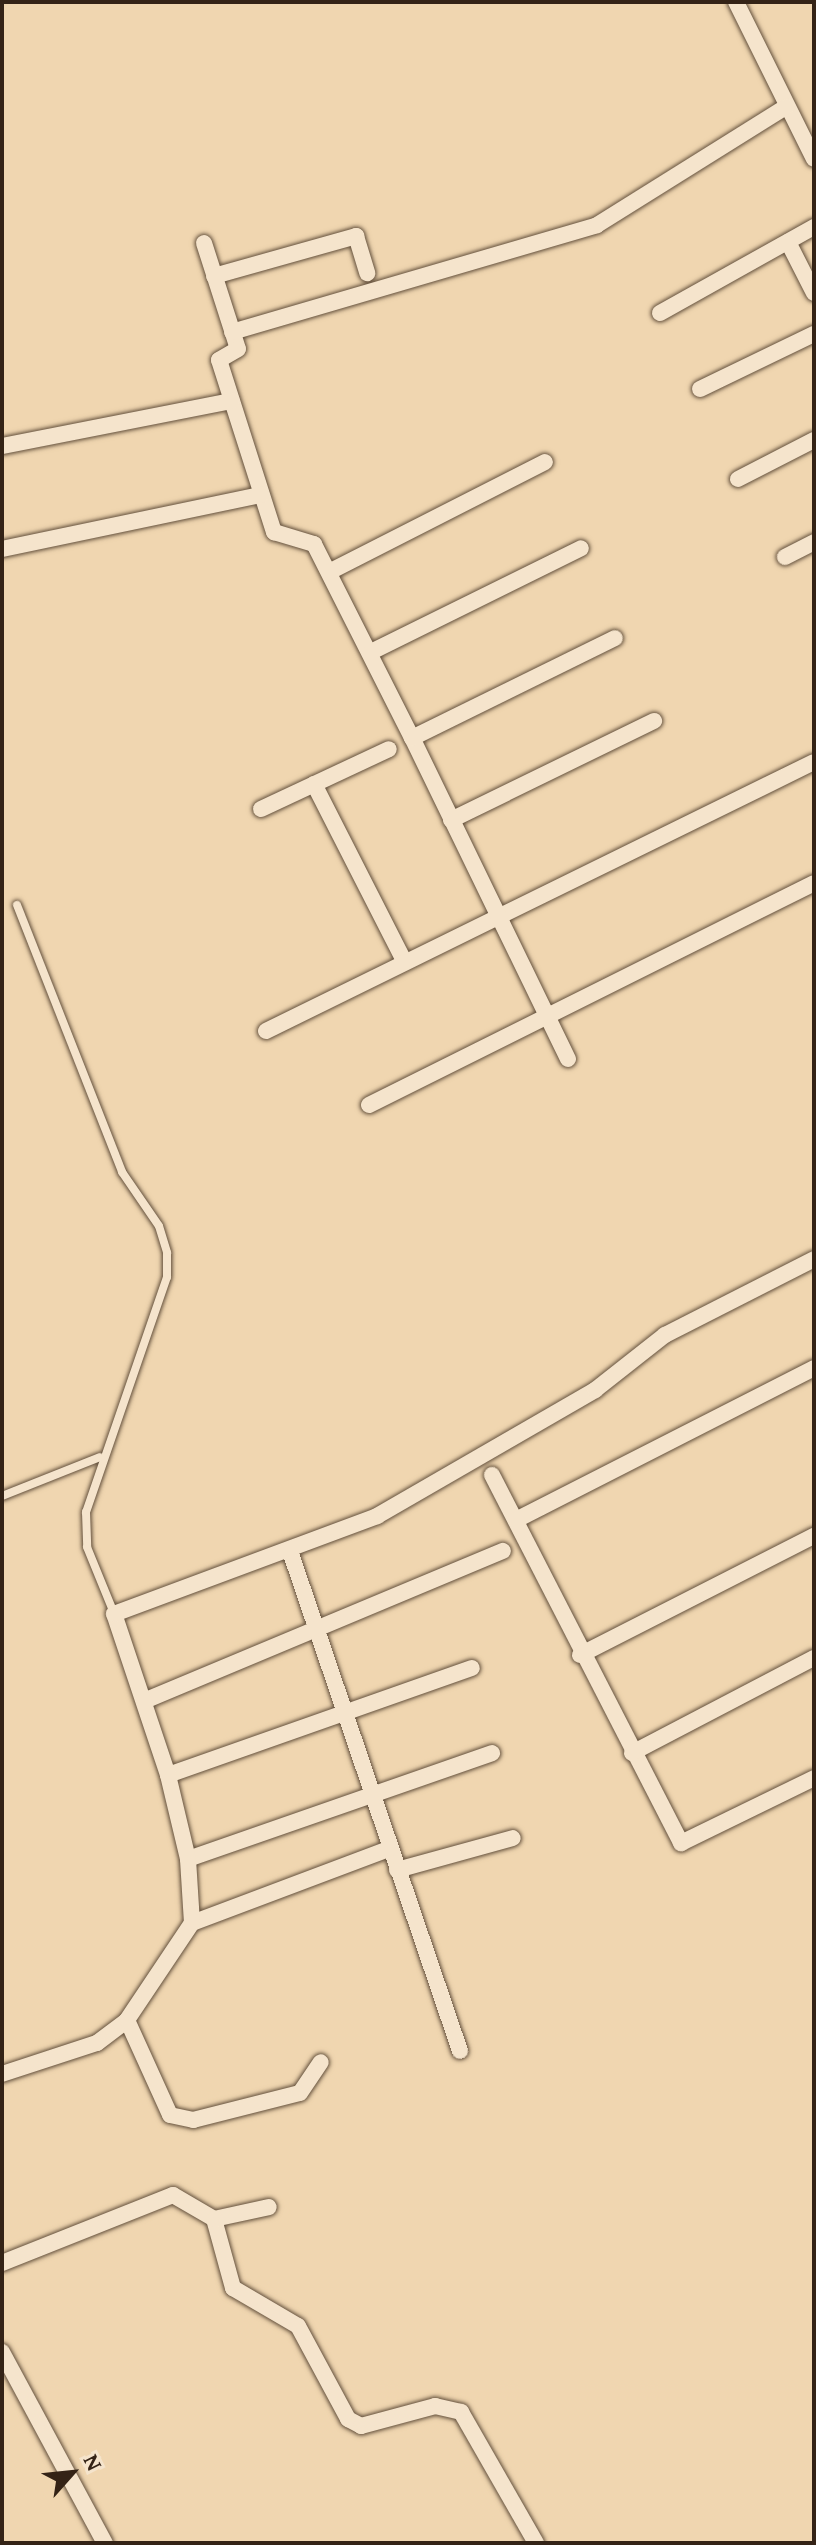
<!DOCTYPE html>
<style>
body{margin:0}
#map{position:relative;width:816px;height:2545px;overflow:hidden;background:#f0d6b0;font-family:"Gentium Book Plus",serif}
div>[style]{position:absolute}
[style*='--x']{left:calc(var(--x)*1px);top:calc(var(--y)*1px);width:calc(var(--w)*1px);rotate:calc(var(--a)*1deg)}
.roads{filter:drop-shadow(0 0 2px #63503c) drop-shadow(0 0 2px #63503c)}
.service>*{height:8px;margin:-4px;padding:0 4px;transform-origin:4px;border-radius:4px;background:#f5e4cc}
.minor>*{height:16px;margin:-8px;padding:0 8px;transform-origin:8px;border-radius:8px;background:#f5e4cc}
span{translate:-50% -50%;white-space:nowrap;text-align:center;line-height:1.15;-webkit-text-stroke:7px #f5e4cc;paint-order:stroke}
.frame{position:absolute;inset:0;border:4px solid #342316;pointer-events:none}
.north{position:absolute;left:32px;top:2433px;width:80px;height:80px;-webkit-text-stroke:6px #f5e4cc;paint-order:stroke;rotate:63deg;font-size:22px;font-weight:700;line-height:32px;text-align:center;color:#342316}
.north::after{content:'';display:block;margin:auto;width:28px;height:36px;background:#342316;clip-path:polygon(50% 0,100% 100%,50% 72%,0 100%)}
</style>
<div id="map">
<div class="roads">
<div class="service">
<div style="--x:17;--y:905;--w:287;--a:68.5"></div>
<div style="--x:122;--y:1172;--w:65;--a:55.6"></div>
<div style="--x:159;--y:1226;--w:28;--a:73"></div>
<div style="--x:167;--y:1253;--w:24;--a:90"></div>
<div style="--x:167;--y:1277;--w:249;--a:109"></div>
<div style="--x:86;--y:1512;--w:35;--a:88"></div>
<div style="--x:87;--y:1547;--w:71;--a:67.8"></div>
<div style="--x:2;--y:1496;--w:105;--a:-21.7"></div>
</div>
<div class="minor">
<div style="--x:736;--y:2;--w:175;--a:63.6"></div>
<div style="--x:788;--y:242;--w:57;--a:63"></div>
<div style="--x:204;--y:243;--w:111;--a:72.2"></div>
<div style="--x:238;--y:349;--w:22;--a:150"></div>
<div style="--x:219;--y:360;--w:181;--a:72.3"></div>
<div style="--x:274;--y:532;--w:42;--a:16.7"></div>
<div style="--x:314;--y:544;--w:217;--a:63.2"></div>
<div style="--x:214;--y:276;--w:148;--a:-15.7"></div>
<div style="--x:356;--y:236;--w:39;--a:73"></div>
<div style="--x:660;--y:313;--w:176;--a:-29.2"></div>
<div style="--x:232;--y:332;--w:380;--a:-16.3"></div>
<div style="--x:597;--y:225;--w:223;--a:-32"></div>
<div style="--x:700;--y:389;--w:127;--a:-25.8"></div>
<div style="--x:2;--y:446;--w:234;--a:-11.1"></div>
<div style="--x:738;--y:479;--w:85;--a:-27.2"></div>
<div style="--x:2;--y:549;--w:265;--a:-11.8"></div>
<div style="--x:785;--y:557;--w:33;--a:-27"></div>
<div style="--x:331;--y:571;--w:240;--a:-27"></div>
<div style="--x:371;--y:652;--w:234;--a:-26.3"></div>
<div style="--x:314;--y:784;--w:199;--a:63"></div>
<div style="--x:261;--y:809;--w:141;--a:-25.1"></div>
<div style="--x:451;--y:820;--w:226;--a:-26"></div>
<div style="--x:266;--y:1031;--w:610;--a:-26.15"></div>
<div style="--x:568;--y:1059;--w:357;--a:-115.9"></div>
<div style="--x:412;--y:738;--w:226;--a:-26.2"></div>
<div style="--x:369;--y:1105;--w:497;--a:-26.5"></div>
<div style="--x:492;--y:1475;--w:414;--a:62.8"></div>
<div style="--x:681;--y:1843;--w:148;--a:-26"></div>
<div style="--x:516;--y:1520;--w:335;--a:-27"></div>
<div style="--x:290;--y:1551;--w:528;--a:71.22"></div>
<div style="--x:580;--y:1655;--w:263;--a:-27"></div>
<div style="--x:144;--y:1701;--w:389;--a:-22.7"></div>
<div style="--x:632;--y:1753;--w:205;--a:-27.6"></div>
<div style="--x:168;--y:1775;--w:322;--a:-19.4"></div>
<div style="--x:188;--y:1859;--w:322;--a:-19.2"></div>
<div style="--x:397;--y:1870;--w:120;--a:-15.4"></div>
<div style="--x:192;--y:1923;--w:210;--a:-20.6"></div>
<div style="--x:127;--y:2020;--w:104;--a:65.6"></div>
<div style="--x:170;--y:2115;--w:24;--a:12"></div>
<div style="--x:193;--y:2120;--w:110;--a:-14.2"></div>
<div style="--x:300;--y:2093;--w:37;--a:-56"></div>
<div style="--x:2;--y:2074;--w:100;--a:-18.1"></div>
<div style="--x:97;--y:2043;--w:38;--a:-37"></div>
<div style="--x:127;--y:2020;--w:117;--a:-56.2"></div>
<div style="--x:192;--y:1923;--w:64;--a:-93.6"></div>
<div style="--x:188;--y:1859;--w:86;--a:-103.4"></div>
<div style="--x:168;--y:1775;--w:170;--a:-108.5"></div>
<div style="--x:114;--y:1614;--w:281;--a:-20.4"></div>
<div style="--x:377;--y:1516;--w:252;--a:-30"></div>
<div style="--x:595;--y:1390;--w:89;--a:-38.2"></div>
<div style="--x:665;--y:1335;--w:167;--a:-27"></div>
<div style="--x:214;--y:2219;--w:72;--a:74.6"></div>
<div style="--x:233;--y:2288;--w:75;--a:30.3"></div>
<div style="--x:298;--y:2326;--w:106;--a:61.7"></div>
<div style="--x:348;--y:2419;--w:15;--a:28"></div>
<div style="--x:361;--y:2426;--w:77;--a:-15.1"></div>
<div style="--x:435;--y:2406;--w:27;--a:13"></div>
<div style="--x:461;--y:2412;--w:151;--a:60.2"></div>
<div style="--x:2;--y:2263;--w:184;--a:-21.7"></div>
<div style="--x:173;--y:2195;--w:48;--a:30.3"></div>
<div style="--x:214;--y:2219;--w:56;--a:-12.3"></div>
<div style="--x:2;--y:2352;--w:217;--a:61.7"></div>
</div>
</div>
<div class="frame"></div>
<div class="north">N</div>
</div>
